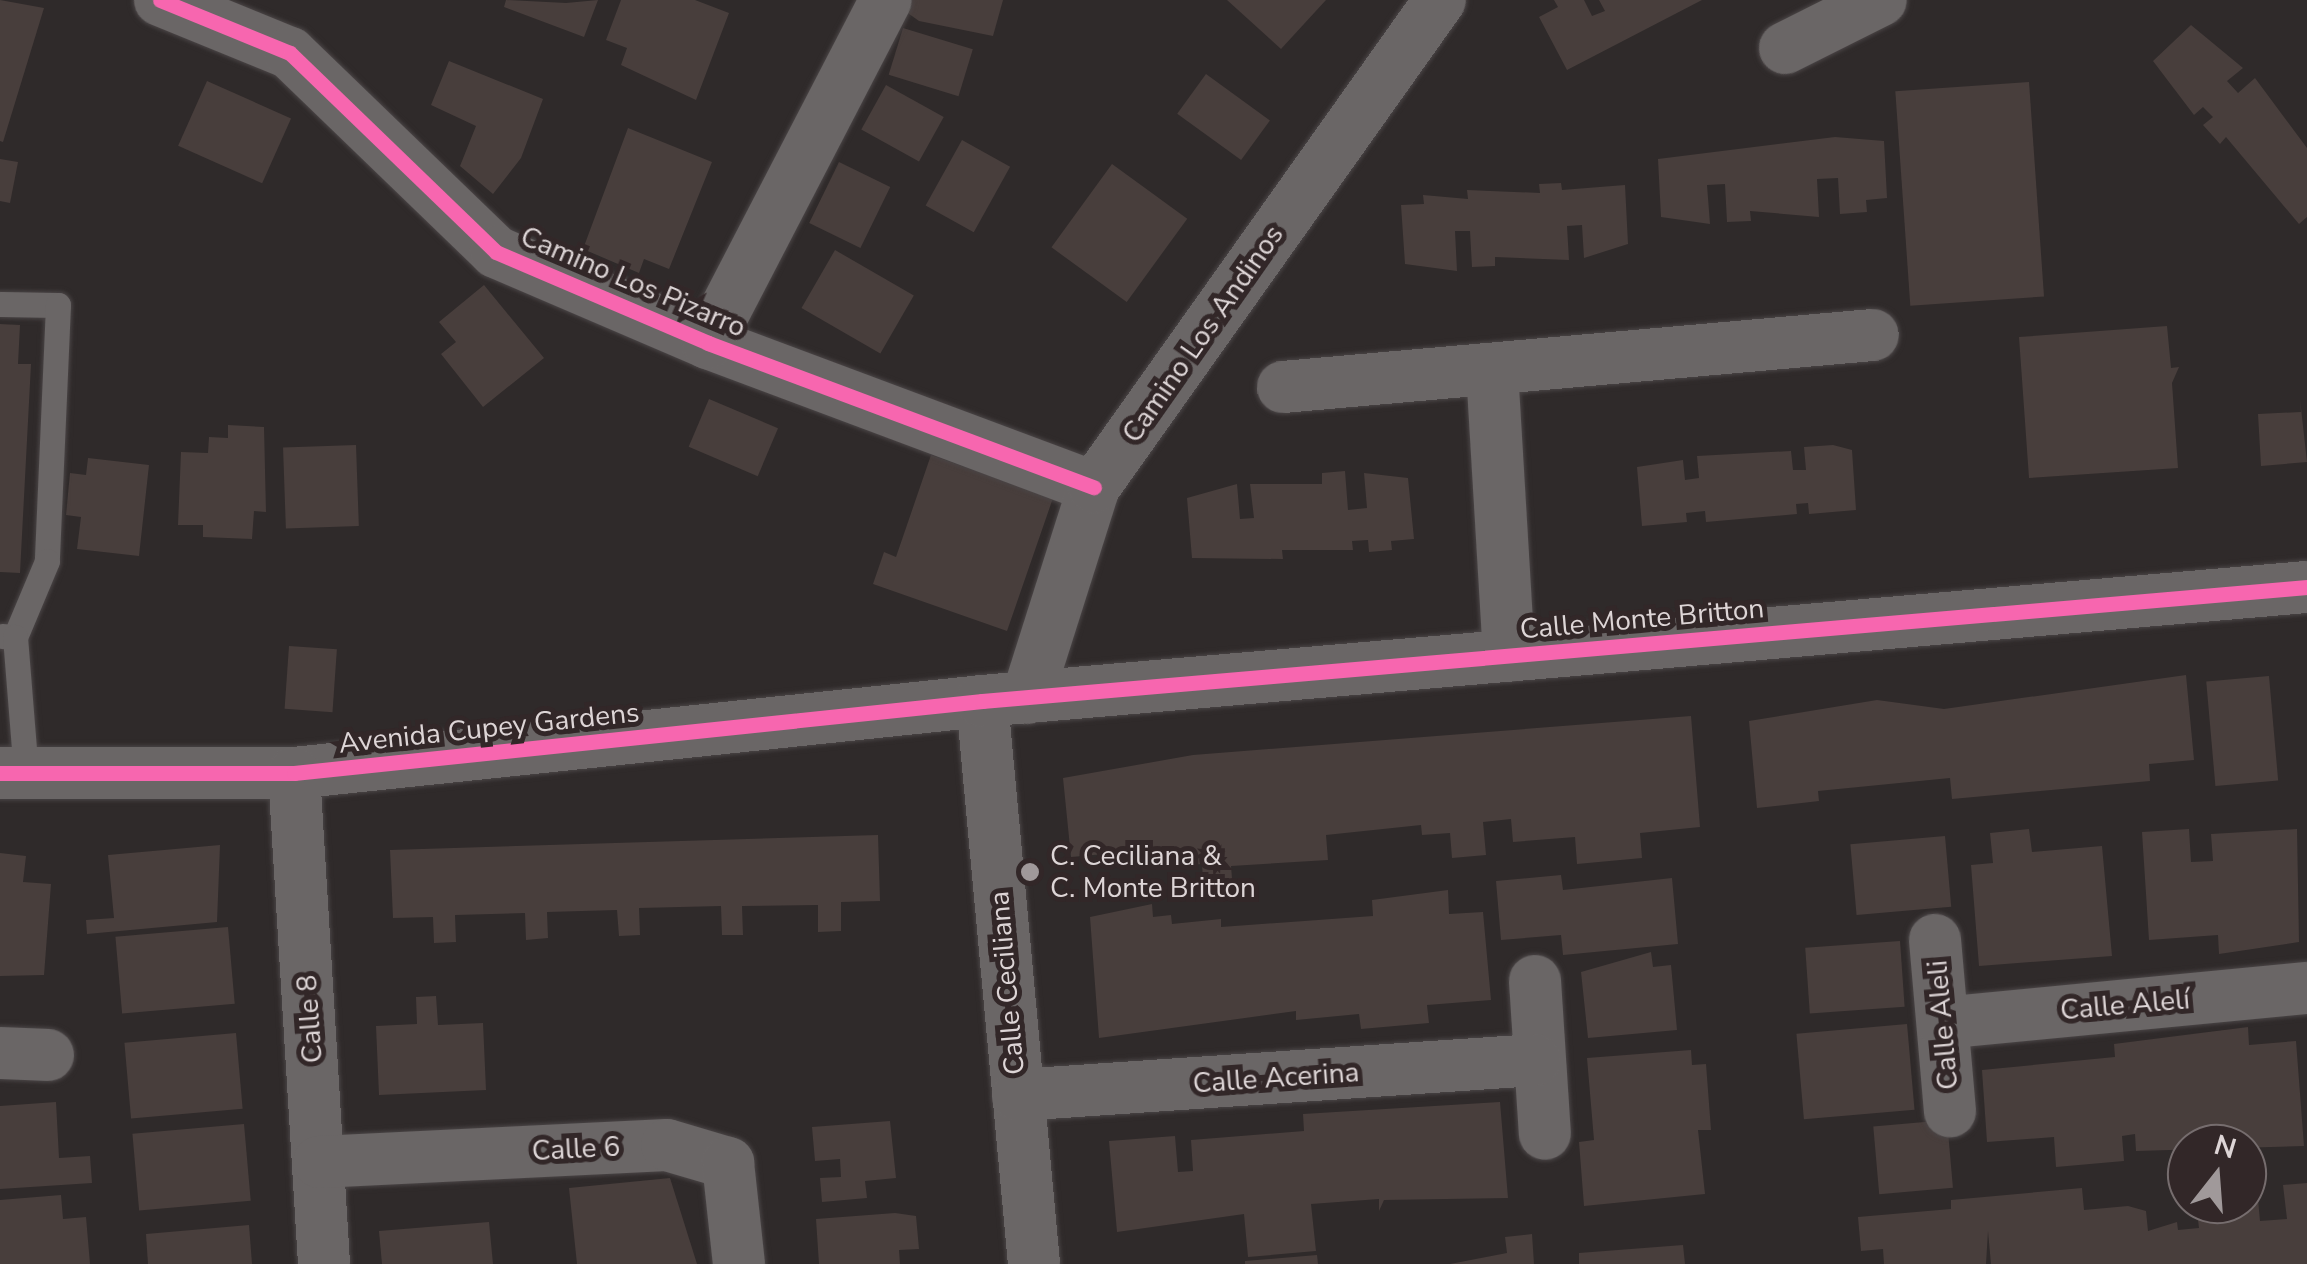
<!DOCTYPE html>
<meta charset="utf-8">
<style>
body{margin:0}
#map{position:relative;width:2307px;height:1264px;overflow:hidden;background:#2f2a2a;font-family:"Nunito Sans",sans-serif}
div>[style]{position:absolute}
[style*='--x']{left:calc(var(--x)*1px);top:calc(var(--y)*1px);width:calc(var(--w)*1px);rotate:calc(var(--a)*1deg)}
.building>*{inset:0;background:#483e3c;transform-origin:0 0}
.roads{filter:drop-shadow(0 0 2px #4a4546) drop-shadow(0 0 2px #4a4546)}
.service>*{height:25px;margin:-12.5px;padding:0 12.5px;transform-origin:12.5px;border-radius:12.5px;background:#6a6666}
.minor>*{height:52px;margin:-26px;padding:0 26px;transform-origin:26px;border-radius:26px;background:#6a6666}
.cycleway>*{height:15px;margin:-7.5px;padding:0 7.5px;transform-origin:7.5px;border-radius:7.5px;background:#f766af}
.dots>*{width:28px;height:28px;translate:-50% -50%;box-sizing:border-box;border:5px solid #322728;border-radius:50%}
span{translate:-50% -50%;white-space:nowrap;text-align:center;line-height:1.15;-webkit-text-stroke:10px #322728;paint-order:stroke}
.street-label{font-size:28px;color:#ddd5d6}
.poi-label{font-size:28px;color:#ddd5d6}
.left{translate:0 -50%;text-align:left}
.north{position:absolute;left:2167px;top:1124px;width:100px;height:100px;box-sizing:border-box;background:#322728;border:2px solid #766d6e;border-radius:50%;rotate:17deg;font-size:28px;font-weight:700;line-height:40px;text-align:center;color:#ddd5d6}
.north::after{content:'';display:block;margin:auto;width:35px;height:45px;background:#a0999a;clip-path:polygon(50% 0,100% 100%,50% 72%,0 100%)}
</style>
<div id="map">
<div class="building">
<div style="clip-path:polygon(0 0,44px 8px,3px 142px,0 141px)"></div>
<div style="clip-path:polygon(506px 0,566px 3px,598px 0,584px 37px,504px 7px)"></div>
<div style="clip-path:polygon(621px 0,695px 0,729px 13px,696px 100px,621px 65px,627px 48px,606px 40px)"></div>
<div style="clip-path:polygon(905px 0,1003px 0,993px 36px,919px 21px,902px 9px)"></div>
<div style="clip-path:polygon(1227px 0,1326px 0,1281px 49px)"></div>
<div style="clip-path:polygon(1554px 0,1584px 0,1592px 16px,1605px 11px,1599px 0,1702px 0,1567px 70px,1539px 17px,1558px 7px)"></div>
<div style="clip-path:polygon(2191px 25px,2243px 68px,2227px 81px,2238px 93px,2255px 78px,2307px 148px,2307px 217px,2299px 224px,2226px 137px,2220px 144px,2203px 125px,2213px 117px,2203px 107px,2194px 115px,2153px 61px)"></div>
<div style="left:903px;top:28px;width:73px;height:49px;rotate:17deg"></div>
<div style="clip-path:polygon(449px 61px,543px 99px,521px 158px,493px 194px,460px 166px,476px 126px,431px 105px)"></div>
<div style="left:1206px;top:74px;width:79px;height:49px;rotate:36deg"></div>
<div style="left:207px;top:81px;width:92px;height:71px;rotate:24deg"></div>
<div style="left:2029px;top:82px;width:215px;height:134px;rotate:86deg"></div>
<div style="left:886px;top:85px;width:66px;height:51px;rotate:29deg"></div>
<div style="clip-path:polygon(628px 128px,712px 162px,669px 269px,644px 259px,639px 273px,583px 249px)"></div>
<div style="clip-path:polygon(1835px 137px,1884px 141px,1887px 198px,1866px 200px,1867px 212px,1840px 214px,1838px 178px,1817px 179px,1819px 217px,1750px 211px,1751px 221px,1727px 222px,1725px 184px,1707px 185px,1710px 224px,1661px 217px,1658px 159px)"></div>
<div style="left:962px;top:140px;width:55px;height:75px;rotate:29deg"></div>
<div style="clip-path:polygon(0 159px,18px 162px,10px 203px,0 201px)"></div>
<div style="left:839px;top:162px;width:57px;height:68px;rotate:26deg"></div>
<div style="left:1112px;top:164px;width:93px;height:103px;rotate:36deg"></div>
<div style="clip-path:polygon(1561px 183px,1562px 190px,1625px 185px,1628px 244px,1584px 258px,1582px 225px,1567px 226px,1569px 260px,1495px 257px,1495px 266px,1472px 267px,1470px 231px,1455px 231px,1457px 271px,1405px 264px,1401px 205px,1424px 204px,1423px 195px,1468px 199px,1467px 190px,1540px 193px,1539px 184px)"></div>
<div style="left:835px;top:250px;width:91px;height:67px;rotate:30deg"></div>
<div style="clip-path:polygon(484px 285px,544px 358px,483px 407px,441px 354px,456px 342px,439px 322px)"></div>
<div style="clip-path:polygon(0 324px,20px 325px,18px 364px,31px 364px,20px 573px,0 572px)"></div>
<div style="clip-path:polygon(2167px 326px,2171px 368px,2179px 367px,2172px 383px,2178px 468px,2029px 478px,2019px 337px)"></div>
<div style="left:709px;top:399px;width:75px;height:52px;rotate:23deg"></div>
<div style="clip-path:polygon(2300px 399px,2307px 462px,2261px 466px,2258px 414px,2301px 412px)"></div>
<div style="clip-path:polygon(228px 425px,264px 427px,266px 512px,254px 511px,252px 539px,203px 537px,203px 525px,178px 525px,181px 452px,208px 453px,209px 437px,228px 438px)"></div>
<div style="left:356px;top:445px;width:81px;height:73px;rotate:88deg"></div>
<div style="clip-path:polygon(1833px 445px,1852px 450px,1856px 510px,1809px 514px,1808px 503px,1796px 504px,1797px 514px,1706px 522px,1705px 511px,1686px 513px,1687px 522px,1642px 526px,1637px 467px,1683px 460px,1685px 480px,1699px 478px,1697px 456px,1791px 451px,1793px 470px,1806px 470px,1804px 447px)"></div>
<div style="clip-path:polygon(931px 455px,1053px 498px,1007px 631px,873px 584px,884px 552px,896px 557px)"></div>
<div style="clip-path:polygon(88px 458px,149px 465px,139px 556px,77px 549px,81px 517px,66px 515px,70px 473px,86px 475px)"></div>
<div style="clip-path:polygon(1345px 471px,1348px 510px,1367px 508px,1364px 473px,1408px 478px,1414px 539px,1391px 541px,1392px 550px,1369px 552px,1368px 540px,1352px 541px,1353px 550px,1282px 550px,1283px 559px,1192px 558px,1187px 498px,1237px 484px,1240px 519px,1254px 518px,1250px 484px,1322px 484px,1322px 473px)"></div>
<div style="left:289px;top:646px;width:48px;height:63px;rotate:4deg"></div>
<div style="clip-path:polygon(2186px 675px,2194px 760px,2149px 764px,2150px 781px,1952px 799px,1950px 778px,1818px 791px,1819px 801px,1757px 808px,1749px 721px,1877px 700px,1944px 709px)"></div>
<div style="left:2269px;top:676px;width:105px;height:63px;rotate:85deg"></div>
<div style="clip-path:polygon(1691px 716px,1700px 827px,1640px 833px,1642px 858px,1577px 864px,1575px 837px,1513px 842px,1511px 819px,1483px 822px,1486px 855px,1452px 858px,1450px 833px,1422px 835px,1421px 825px,1326px 835px,1328px 860px,1231px 866px,1233px 891px,1204px 894px,1202px 864px,1140px 869px,1138px 851px,1071px 857px,1063px 778px,1193px 755px)"></div>
<div style="clip-path:polygon(2029px 829px,2032px 852px,2102px 846px,2112px 956px,1979px 966px,1971px 865px,1993px 863px,1990px 833px)"></div>
<div style="clip-path:polygon(2189px 829px,2191px 862px,2213px 861px,2211px 834px,2297px 829px,2299px 942px,2219px 954px,2218px 935px,2149px 940px,2142px 832px)"></div>
<div style="clip-path:polygon(878px 835px,880px 901px,841px 902px,841px 931px,818px 932px,818px 905px,742px 906px,743px 935px,722px 935px,721px 906px,639px 908px,640px 935px,619px 936px,617px 910px,547px 912px,548px 938px,526px 940px,525px 913px,455px 915px,456px 942px,434px 943px,433px 917px,393px 918px,390px 850px)"></div>
<div style="left:1945px;top:836px;width:71px;height:95px;rotate:85deg"></div>
<div style="clip-path:polygon(220px 845px,217px 922px,87px 934px,86px 920px,114px 918px,108px 855px)"></div>
<div style="clip-path:polygon(0 853px,26px 856px,23px 882px,51px 884px,44px 975px,0 976px)"></div>
<div style="clip-path:polygon(1561px 875px,1563px 890px,1672px 878px,1678px 944px,1563px 955px,1561px 935px,1501px 940px,1496px 881px)"></div>
<div style="clip-path:polygon(1448px 890px,1449px 914px,1483px 912px,1491px 1000px,1427px 1005px,1429px 1023px,1361px 1029px,1359px 1014px,1296px 1020px,1296px 1011px,1099px 1038px,1090px 917px,1152px 904px,1153px 917px,1171px 915px,1172px 924px,1221px 919px,1221px 927px,1373px 916px,1372px 900px)"></div>
<div style="left:228px;top:927px;width:77px;height:113px;rotate:85deg"></div>
<div style="left:1900px;top:941px;width:66px;height:95px;rotate:86deg"></div>
<div style="clip-path:polygon(1651px 952px,1653px 967px,1671px 965px,1677px 1030px,1588px 1038px,1581px 972px)"></div>
<div style="clip-path:polygon(436px 996px,438px 1025px,483px 1023px,486px 1090px,379px 1095px,376px 1026px,417px 1024px,416px 997px)"></div>
<div style="left:1907px;top:1024px;width:86px;height:111px;rotate:85deg"></div>
<div style="clip-path:polygon(2248px 1027px,2249px 1045px,2296px 1041px,2304px 1146px,2136px 1151px,2135px 1134px,2122px 1136px,2124px 1161px,2056px 1167px,2054px 1137px,1987px 1142px,1982px 1070px,2115px 1057px,2114px 1044px)"></div>
<div style="left:236px;top:1033px;width:76px;height:112px;rotate:85deg"></div>
<div style="clip-path:polygon(1691px 1050px,1692px 1065px,1706px 1064px,1711px 1130px,1698px 1130px,1705px 1194px,1584px 1206px,1579px 1142px,1594px 1140px,1587px 1058px)"></div>
<div style="clip-path:polygon(56px 1102px,59px 1158px,90px 1156px,92px 1183px,0 1189px,0 1106px)"></div>
<div style="clip-path:polygon(1500px 1102px,1508px 1198px,1384px 1200px,1379px 1211px,1379px 1199px,1311px 1204px,1316px 1251px,1248px 1257px,1244px 1214px,1117px 1232px,1109px 1141px,1175px 1136px,1178px 1172px,1193px 1171px,1191px 1140px,1304px 1131px,1303px 1114px)"></div>
<div style="left:1947px;top:1120px;width:68px;height:74px;rotate:85deg"></div>
<div style="clip-path:polygon(890px 1121px,896px 1178px,865px 1181px,867px 1198px,822px 1202px,820px 1178px,841px 1177px,840px 1159px,815px 1161px,812px 1127px)"></div>
<div style="left:244px;top:1124px;width:77px;height:112px;rotate:85deg"></div>
<div style="clip-path:polygon(670px 1178px,697px 1264px,577px 1264px,569px 1188px)"></div>
<div style="clip-path:polygon(2307px 1183px,2307px 1264px,1991px 1264px,1988px 1231px,1986px 1264px,1884px 1264px,1883px 1249px,1861px 1251px,1858px 1217px,1951px 1209px,1951px 1200px,2082px 1188px,2084px 1210px,2128px 1206px,2146px 1211px,2148px 1231px,2177px 1222px,2178px 1230px,2199px 1228px,2196px 1204px,2258px 1199px,2260px 1221px,2287px 1219px,2283px 1185px)"></div>
<div style="clip-path:polygon(61px 1195px,63px 1219px,86px 1217px,90px 1264px,0 1264px,0 1200px)"></div>
<div style="clip-path:polygon(895px 1213px,916px 1216px,919px 1249px,899px 1250px,900px 1264px,819px 1264px,816px 1219px)"></div>
<div style="clip-path:polygon(489px 1222px,493px 1264px,382px 1264px,379px 1231px)"></div>
<div style="clip-path:polygon(249px 1225px,252px 1264px,148px 1264px,146px 1234px)"></div>
<div style="clip-path:polygon(1532px 1234px,1534px 1264px,1450px 1264px,1507px 1253px,1505px 1237px)"></div>
<div style="clip-path:polygon(1683px 1245px,1685px 1264px,1579px 1264px,1579px 1253px)"></div>
<div style="clip-path:polygon(1317px 1255px,1318px 1264px,1245px 1264px,1245px 1261px)"></div>
</div>
<div class="roads">
<div class="service">
<div style="--x:0;--y:304;--w:58;--a:1"></div>
<div style="--x:58;--y:305;--w:256;--a:92.5"></div>
<div style="--x:47;--y:561;--w:82;--a:112.8"></div>
<div style="--x:2;--y:636;--w:13;--a:4"></div>
<div style="--x:15;--y:637;--w:136;--a:85.4"></div>
</div>
<div class="minor">
<div style="--x:160;--y:0;--w:140;--a:22.2"></div>
<div style="--x:290;--y:53;--w:286;--a:44"></div>
<div style="--x:496;--y:252;--w:231;--a:23.2"></div>
<div style="--x:708;--y:343;--w:412;--a:20.5"></div>
<div style="--x:1785;--y:48;--w:107;--a:-26.6"></div>
<div style="--x:708;--y:343;--w:386;--a:-62.6"></div>
<div style="--x:1492;--y:370;--w:286;--a:86.6"></div>
<div style="--x:1283;--y:387;--w:592;--a:-5.04"></div>
<div style="--x:1027;--y:698;--w:221;--a:-72.4"></div>
<div style="--x:1094;--y:487;--w:597;--a:-54.61"></div>
<div style="--x:982;--y:701;--w:565;--a:84.72"></div>
<div style="--x:0;--y:773;--w:294;--a:0"></div>
<div style="--x:294;--y:773;--w:692;--a:-5.97"></div>
<div style="--x:982;--y:701;--w:1330;--a:-4.92"></div>
<div style="--x:294;--y:773;--w:492;--a:86.5"></div>
<div style="--x:1935;--y:940;--w:172;--a:85"></div>
<div style="--x:1535;--y:981;--w:153;--a:86.3"></div>
<div style="--x:1943;--y:1023;--w:366;--a:-5.5"></div>
<div style="--x:0;--y:1053;--w:48;--a:2.4"></div>
<div style="--x:1018;--y:1095;--w:518;--a:-3.87"></div>
<div style="--x:319;--y:1162;--w:348;--a:-2.8"></div>
<div style="--x:667;--y:1145;--w:64;--a:16.4"></div>
<div style="--x:728;--y:1163;--w:102;--a:83.8"></div>
</div>
</div>
<div class="cycleway">
<div style="--x:160;--y:0;--w:140;--a:22.2"></div>
<div style="--x:290;--y:53;--w:286;--a:44"></div>
<div style="--x:496;--y:252;--w:231;--a:23.2"></div>
<div style="--x:708;--y:343;--w:412;--a:20.5"></div>
<div style="--x:0;--y:773;--w:294;--a:0"></div>
<div style="--x:294;--y:773;--w:692;--a:-5.97"></div>
<div style="--x:982;--y:701;--w:1330;--a:-4.92"></div>
</div>
<div class="dots">
<div style="left:1030px;top:872px;background:#a0999a"></div>
</div>
<div class="street-label">
<span style="left:633px;top:282px;rotate:23deg">Camino Los Pizarro</span>
<span style="left:1203px;top:334px;rotate:-55deg">Camino Los Andinos</span>
<span style="left:1642px;top:619px;rotate:-5deg">Calle Monte Britton</span>
<span style="left:489px;top:728px;rotate:-6deg">Avenida Cupey Gardens</span>
<span style="left:1007px;top:983px;rotate:-95deg">Calle Ceciliana</span>
<span style="left:2125px;top:1005px;rotate:-5deg">Calle Alelí</span>
<span style="left:310px;top:1019px;rotate:-94deg">Calle 8</span>
<span style="left:1943px;top:1025px;rotate:-95deg">Calle Aleli</span>
<span style="left:1276px;top:1078px;rotate:-4deg">Calle Acerina</span>
<span style="left:576px;top:1149px;rotate:-3deg">Calle 6</span>
</div>
<div class="poi-label">
<span class="left" style="left:1050px;top:872px">C. Ceciliana &amp;<br>C. Monte Britton</span>
</div>
<div class="north">N</div>
</div>
